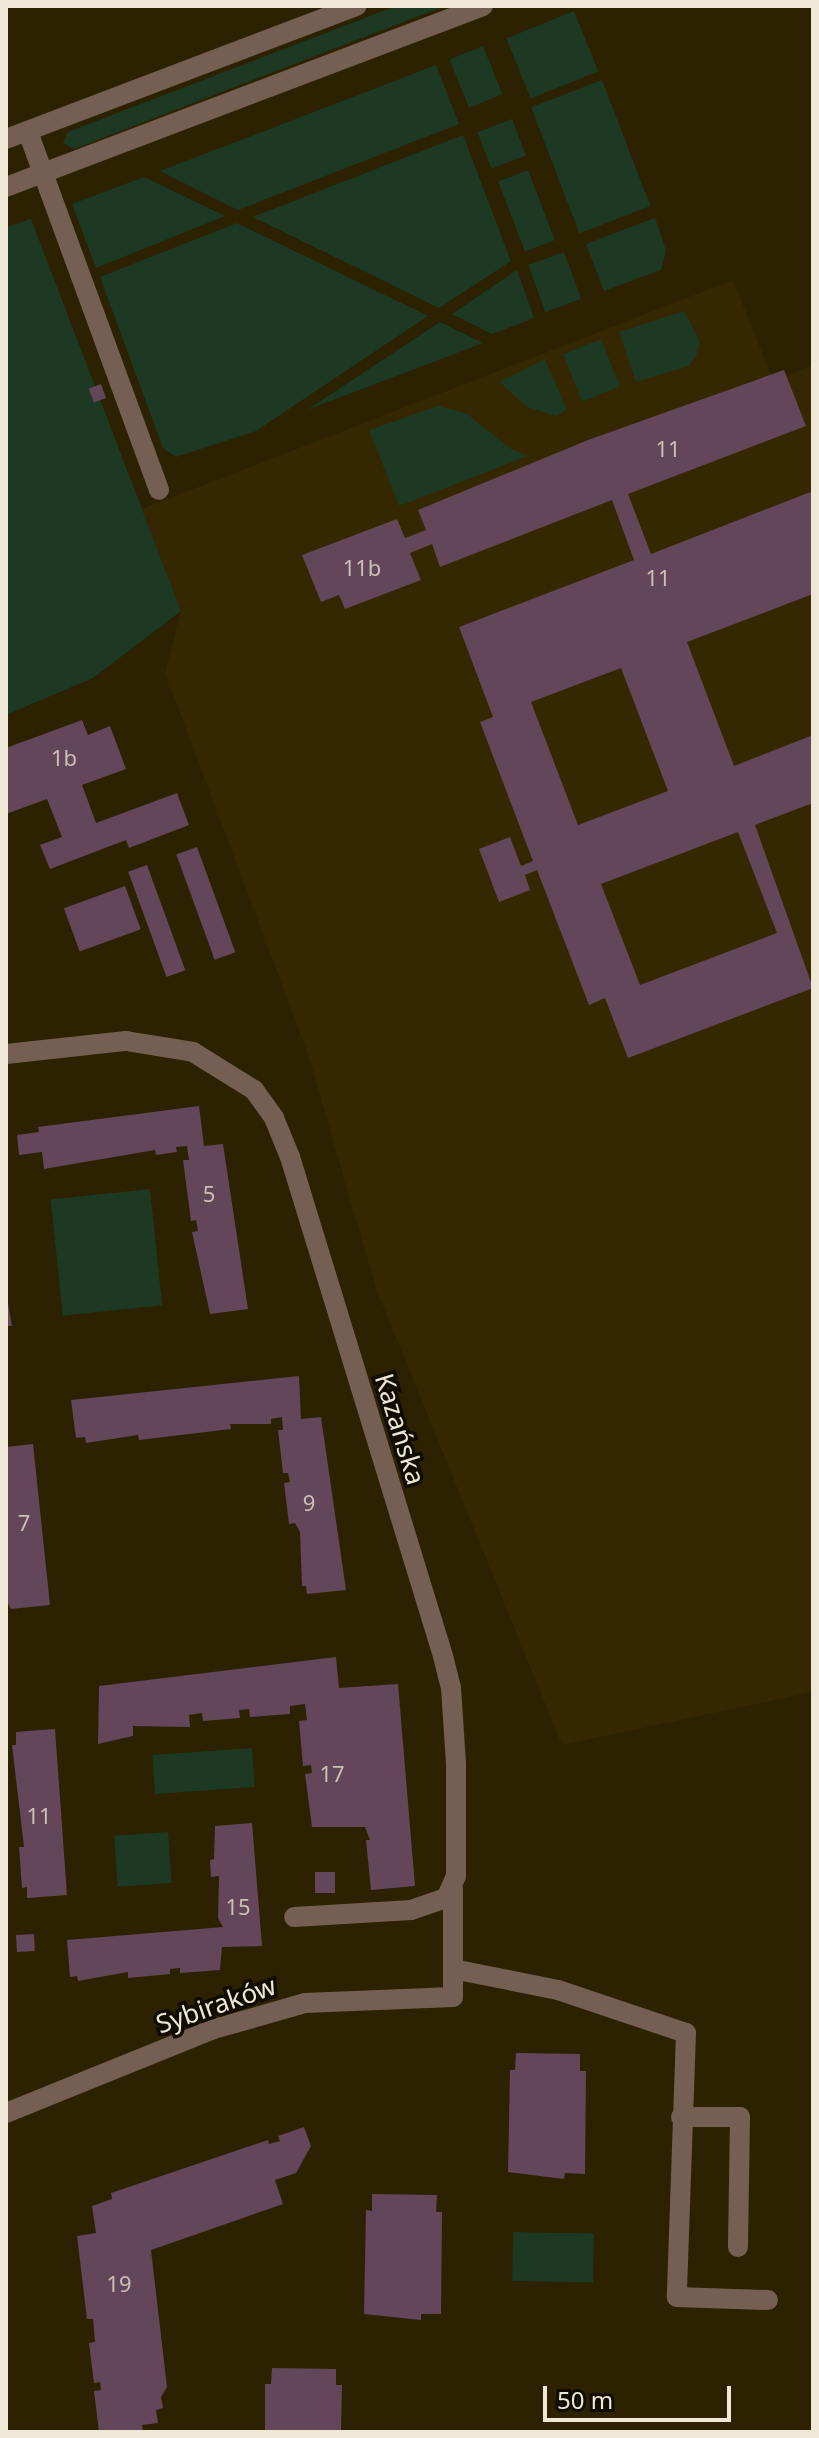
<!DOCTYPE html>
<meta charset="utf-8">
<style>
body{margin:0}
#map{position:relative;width:819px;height:2438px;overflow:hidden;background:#2c2202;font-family:"Noto Sans",sans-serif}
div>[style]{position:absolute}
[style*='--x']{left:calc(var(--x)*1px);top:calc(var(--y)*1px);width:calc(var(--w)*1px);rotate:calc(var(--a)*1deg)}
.built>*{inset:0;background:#352700}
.green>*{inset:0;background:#1d3823;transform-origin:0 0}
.building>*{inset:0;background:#63465a;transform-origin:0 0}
.minor>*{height:20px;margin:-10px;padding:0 10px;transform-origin:10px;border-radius:10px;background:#755f52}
.tertiary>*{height:20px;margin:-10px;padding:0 10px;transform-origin:10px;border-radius:10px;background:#755f52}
span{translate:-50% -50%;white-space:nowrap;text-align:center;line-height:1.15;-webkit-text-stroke:7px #100c02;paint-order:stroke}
.number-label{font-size:22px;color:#cbbfb6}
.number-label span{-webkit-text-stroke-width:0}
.street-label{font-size:26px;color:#eee7d5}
.frame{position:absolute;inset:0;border:8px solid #eee7d5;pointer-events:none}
.scale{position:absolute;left:543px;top:2386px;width:188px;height:36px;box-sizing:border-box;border:4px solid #eee7d5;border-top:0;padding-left:10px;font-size:24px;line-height:28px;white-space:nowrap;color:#eee7d5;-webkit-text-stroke:6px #100c02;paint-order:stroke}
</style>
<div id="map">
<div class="built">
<div style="clip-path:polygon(733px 280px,771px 375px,784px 370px,787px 375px,813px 365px,813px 1692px,562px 1745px,376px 1288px,308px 1054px,165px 673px,181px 611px,142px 509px)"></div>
</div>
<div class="green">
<div style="clip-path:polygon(396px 6px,445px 6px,74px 149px,63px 143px,68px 132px)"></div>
<div style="left:574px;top:11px;width:65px;height:73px;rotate:68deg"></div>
<div style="left:483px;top:46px;width:52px;height:36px;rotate:68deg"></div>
<div style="clip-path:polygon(436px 65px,459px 124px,238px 210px,160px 171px)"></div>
<div style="left:602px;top:80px;width:135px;height:76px;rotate:69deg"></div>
<div style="left:512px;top:119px;width:39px;height:37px;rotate:69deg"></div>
<div style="clip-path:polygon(463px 135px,511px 261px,439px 308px,253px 217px)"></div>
<div style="left:528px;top:170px;width:75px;height:32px;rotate:69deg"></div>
<div style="clip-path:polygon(144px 177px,225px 216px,96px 268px,72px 204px)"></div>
<div style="clip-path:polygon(655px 218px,666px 250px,661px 270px,604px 291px,586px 244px)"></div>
<div style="clip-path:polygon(31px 219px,181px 611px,93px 678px,6px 715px,6px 227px)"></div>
<div style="clip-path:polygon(237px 223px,428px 316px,256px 431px,176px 457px,163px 448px,100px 277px)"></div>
<div style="left:564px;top:252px;width:50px;height:38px;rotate:70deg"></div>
<div style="clip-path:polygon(517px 270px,534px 318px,492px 334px,452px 314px)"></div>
<div style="clip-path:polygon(684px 311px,700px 341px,696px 357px,689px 366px,636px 382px,619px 332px)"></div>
<div style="clip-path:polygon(440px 322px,483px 343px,307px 410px)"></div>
<div style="left:601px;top:339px;width:51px;height:41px;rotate:68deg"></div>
<div style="clip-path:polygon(545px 359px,567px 410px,556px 416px,527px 407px,499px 382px)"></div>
<div style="clip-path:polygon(438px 406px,466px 413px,511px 449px,528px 456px,399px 506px,369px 430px)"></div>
<div style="left:150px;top:1189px;width:117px;height:100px;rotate:84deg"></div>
<div style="left:252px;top:1748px;width:39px;height:100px;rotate:86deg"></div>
<div style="left:168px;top:1832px;width:51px;height:54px;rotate:86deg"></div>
<div style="left:513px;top:2232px;width:81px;height:49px;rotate:1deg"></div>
</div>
<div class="building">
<div style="clip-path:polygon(evenodd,784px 370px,806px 426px,628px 494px,651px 554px,813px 491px,813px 594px,687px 642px,734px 766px,813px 735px,813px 803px,755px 825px,813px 988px,628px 1058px,605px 998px,589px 1005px,537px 870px,525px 875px,530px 890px,499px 902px,479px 849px,510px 837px,521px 866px,533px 861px,480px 722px,493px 717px,459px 627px,634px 560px,612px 500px,440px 567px,432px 544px,410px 553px,421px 580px,345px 609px,339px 595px,321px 602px,302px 555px,397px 519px,405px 538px,426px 530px,418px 510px,588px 440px,784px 370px,621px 668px,668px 791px,578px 825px,531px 702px,621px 668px,784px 370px,738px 832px,777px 933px,640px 985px,601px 884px,738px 832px)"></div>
<div style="left:101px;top:384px;width:15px;height:13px;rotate:70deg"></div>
<div style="clip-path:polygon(82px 720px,88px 735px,110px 726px,126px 769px,82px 785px,96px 823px,177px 793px,189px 825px,129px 848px,126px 840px,50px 869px,40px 845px,62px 837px,47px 799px,6px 814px,6px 748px)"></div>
<div style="left:197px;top:847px;width:112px;height:22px;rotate:70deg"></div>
<div style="left:147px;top:865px;width:112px;height:20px;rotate:70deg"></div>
<div style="left:125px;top:886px;width:46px;height:65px;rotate:70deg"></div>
<div style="clip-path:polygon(199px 1106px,204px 1146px,223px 1144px,248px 1309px,210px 1314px,192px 1232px,198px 1231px,196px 1220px,191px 1221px,183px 1160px,189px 1160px,187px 1146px,176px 1147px,177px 1152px,156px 1155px,155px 1150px,44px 1169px,42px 1152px,19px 1155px,17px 1135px,39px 1132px,38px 1127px)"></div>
<div style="clip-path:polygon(6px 1292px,12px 1326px,6px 1326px)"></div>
<div style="clip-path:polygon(299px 1376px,301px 1419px,321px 1417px,346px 1590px,307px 1594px,306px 1586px,302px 1586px,300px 1532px,295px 1523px,289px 1524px,284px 1483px,290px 1482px,288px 1473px,283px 1473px,278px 1430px,283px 1430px,282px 1417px,271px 1419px,271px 1424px,230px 1424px,231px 1429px,139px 1440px,138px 1435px,86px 1443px,85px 1437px,76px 1438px,71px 1400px)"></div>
<div style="clip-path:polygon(33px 1444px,50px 1605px,11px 1609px,6px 1600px,6px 1447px)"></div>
<div style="clip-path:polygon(336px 1657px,339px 1688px,398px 1684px,415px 1886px,371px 1890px,366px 1840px,370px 1840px,365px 1827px,312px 1827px,305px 1774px,312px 1773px,311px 1765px,303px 1766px,299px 1721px,307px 1720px,305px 1704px,290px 1706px,290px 1714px,250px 1717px,249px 1709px,239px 1710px,240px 1718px,203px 1721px,202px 1713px,189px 1715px,190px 1727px,133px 1726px,133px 1736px,98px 1744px,99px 1686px)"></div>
<div style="clip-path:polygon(55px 1729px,67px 1895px,27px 1898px,27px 1887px,22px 1888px,19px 1847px,24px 1847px,12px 1745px,16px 1745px,16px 1732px)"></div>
<div style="clip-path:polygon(252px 1823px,262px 1946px,222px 1947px,220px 1970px,180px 1973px,180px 1968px,170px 1969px,170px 1974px,128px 1978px,128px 1972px,78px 1981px,77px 1976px,70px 1977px,67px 1940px,223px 1927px,218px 1918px,219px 1876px,211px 1877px,210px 1860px,214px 1859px,215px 1826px)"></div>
<div style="left:315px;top:1872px;width:20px;height:21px"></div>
<div style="left:34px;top:1934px;width:17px;height:18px;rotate:87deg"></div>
<div style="clip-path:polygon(516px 2053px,580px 2054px,580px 2071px,586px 2071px,585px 2174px,565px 2173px,564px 2179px,508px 2172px,510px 2070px,515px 2070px)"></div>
<div style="clip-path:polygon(304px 2127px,311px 2146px,296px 2173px,275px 2180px,283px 2204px,151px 2250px,167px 2387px,161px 2397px,163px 2408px,156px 2410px,158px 2423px,142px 2425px,143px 2432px,99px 2432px,94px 2391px,101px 2390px,100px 2382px,94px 2383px,89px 2343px,95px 2342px,93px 2319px,87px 2319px,77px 2236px,96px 2233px,92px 2206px,112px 2199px,111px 2193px,268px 2140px,269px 2144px,280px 2141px,278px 2136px)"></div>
<div style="clip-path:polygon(372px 2194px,437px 2195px,436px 2212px,442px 2212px,441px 2314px,421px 2314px,421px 2320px,364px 2314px,366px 2210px,372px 2211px)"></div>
<div style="clip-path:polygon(272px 2368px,336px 2369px,336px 2385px,342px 2385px,341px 2432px,265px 2432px,265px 2384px,271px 2384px)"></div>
</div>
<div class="minor">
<div style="--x:28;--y:132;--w:381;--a:69.9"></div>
<div style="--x:6;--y:1054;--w:121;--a:-6.2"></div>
<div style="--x:126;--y:1041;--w:68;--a:9.3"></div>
<div style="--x:193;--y:1052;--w:72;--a:31.9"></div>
<div style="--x:254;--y:1090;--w:34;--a:54"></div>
<div style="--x:274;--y:1118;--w:42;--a:67.7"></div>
<div style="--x:290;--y:1157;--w:522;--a:72.95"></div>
<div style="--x:443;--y:1656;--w:33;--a:76"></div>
<div style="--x:451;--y:1688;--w:76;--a:86.2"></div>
<div style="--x:456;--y:1764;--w:112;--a:90"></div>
<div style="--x:456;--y:1876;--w:24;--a:114"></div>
<div style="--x:446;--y:1898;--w:37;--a:161"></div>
<div style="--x:411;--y:1910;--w:117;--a:176.6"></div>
<div style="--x:453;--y:1969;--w:107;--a:11.3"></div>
<div style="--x:558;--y:1990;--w:135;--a:18.6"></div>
<div style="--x:686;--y:2033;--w:264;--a:92"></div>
<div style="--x:677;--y:2297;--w:91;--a:1.9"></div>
<div style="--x:6;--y:2113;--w:224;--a:-22"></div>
<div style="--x:214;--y:2029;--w:95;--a:-15.9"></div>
<div style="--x:305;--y:2003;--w:148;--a:-2.3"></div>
<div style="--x:453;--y:1997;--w:108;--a:-90"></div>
<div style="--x:681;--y:2117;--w:59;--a:0"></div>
<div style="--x:740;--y:2117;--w:130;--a:90.9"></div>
</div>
<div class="tertiary">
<div style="--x:6;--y:139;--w:375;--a:-20.8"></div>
<div style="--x:6;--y:187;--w:510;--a:-20.78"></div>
</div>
<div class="number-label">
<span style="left:668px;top:449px">11</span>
<span style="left:362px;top:568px">11b</span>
<span style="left:658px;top:578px">11</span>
<span style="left:64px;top:758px">1b</span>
<span style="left:209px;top:1194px">5</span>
<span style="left:309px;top:1503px">9</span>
<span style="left:24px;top:1523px">7</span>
<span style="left:332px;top:1774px">17</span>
<span style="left:39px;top:1816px">11</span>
<span style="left:238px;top:1907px">15</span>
<span style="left:119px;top:2284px">19</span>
</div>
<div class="street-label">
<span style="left:400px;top:1429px;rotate:73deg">Kazańska</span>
<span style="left:216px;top:2005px;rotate:-19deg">Sybiraków</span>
</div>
<div class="frame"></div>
<div class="scale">50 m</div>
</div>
